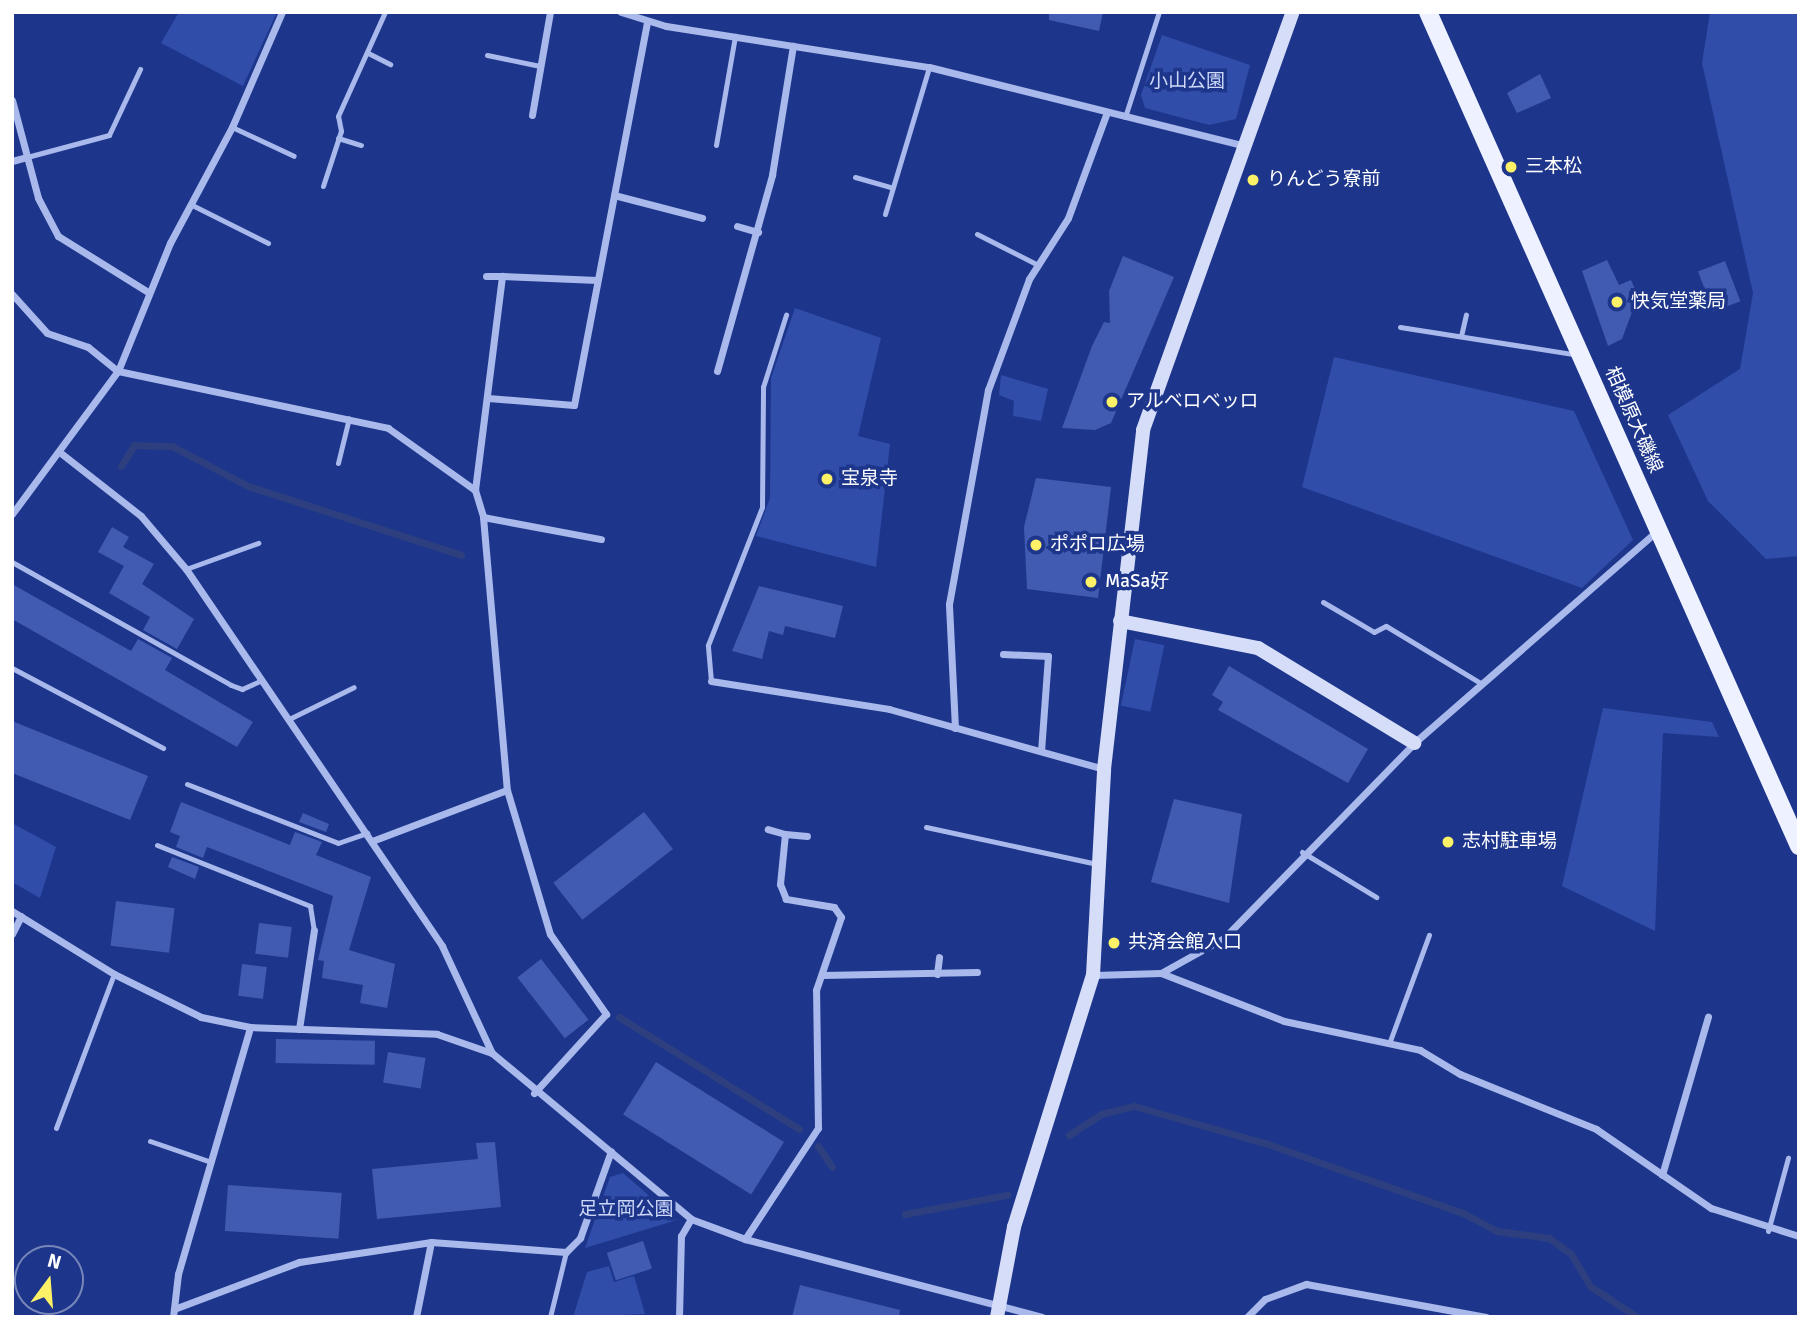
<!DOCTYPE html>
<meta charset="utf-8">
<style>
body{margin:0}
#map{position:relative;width:1811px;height:1329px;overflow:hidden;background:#1d368b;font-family:Signika,"Noto Sans JP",sans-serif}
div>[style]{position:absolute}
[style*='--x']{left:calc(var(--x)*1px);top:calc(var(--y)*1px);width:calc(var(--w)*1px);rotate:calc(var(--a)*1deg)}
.green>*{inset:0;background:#304da9;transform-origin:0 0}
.stream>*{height:7px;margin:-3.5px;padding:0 3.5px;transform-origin:3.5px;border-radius:3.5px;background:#2d3f7f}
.building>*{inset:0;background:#415bb2;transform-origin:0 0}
.lane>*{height:5px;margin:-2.5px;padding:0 2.5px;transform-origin:2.5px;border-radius:2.5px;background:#a9b9ec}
.street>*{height:7px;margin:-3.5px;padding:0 3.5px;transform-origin:3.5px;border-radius:3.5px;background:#a9b9ec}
.secondary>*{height:14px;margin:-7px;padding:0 7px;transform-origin:7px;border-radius:7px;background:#d5ddf9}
.primary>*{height:18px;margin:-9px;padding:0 9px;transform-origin:9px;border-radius:9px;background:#eef1ff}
.dots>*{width:19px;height:19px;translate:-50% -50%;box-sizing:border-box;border:4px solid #1d368b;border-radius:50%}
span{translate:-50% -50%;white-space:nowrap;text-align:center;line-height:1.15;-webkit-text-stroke:7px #1d368b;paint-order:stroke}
.park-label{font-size:19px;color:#ced8f9}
.poi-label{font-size:19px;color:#fff}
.left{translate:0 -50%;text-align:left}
.street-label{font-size:19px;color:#fff}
.frame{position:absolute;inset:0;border:14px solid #fff;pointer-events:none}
.north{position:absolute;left:14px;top:1245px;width:70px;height:70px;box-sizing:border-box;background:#1d368b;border:2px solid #7786b9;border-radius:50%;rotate:16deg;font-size:19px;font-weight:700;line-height:28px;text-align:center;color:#fff}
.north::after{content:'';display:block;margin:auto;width:24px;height:32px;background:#fcf167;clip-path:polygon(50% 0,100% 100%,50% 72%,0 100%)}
</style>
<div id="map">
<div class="green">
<div style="clip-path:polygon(179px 12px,277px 12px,243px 86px,161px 43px)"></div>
<div style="clip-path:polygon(1710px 12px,1799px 12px,1799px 556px,1766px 559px,1708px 501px,1668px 415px,1740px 369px,1753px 293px,1702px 63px)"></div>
<div style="clip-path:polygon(1162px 35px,1250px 65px,1236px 119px,1209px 125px,1145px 108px,1141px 95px)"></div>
<div style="clip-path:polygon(795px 308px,881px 338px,858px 436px,890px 444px,876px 567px,756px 536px,770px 498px,771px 378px)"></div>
<div style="clip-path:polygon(1334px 357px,1574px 411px,1633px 540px,1582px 588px,1302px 487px)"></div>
<div style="clip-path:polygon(1001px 375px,1048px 389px,1041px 421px,1013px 416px,1014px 401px,999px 395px)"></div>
<div style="left:1135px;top:639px;width:30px;height:68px;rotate:12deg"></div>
<div style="clip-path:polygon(1603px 708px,1712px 722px,1719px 737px,1663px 733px,1655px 931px,1562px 886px)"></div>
<div style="clip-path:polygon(12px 823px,56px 847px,40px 898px,12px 882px)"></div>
<div style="clip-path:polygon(623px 1173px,677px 1220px,585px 1248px,610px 1177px)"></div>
<div style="clip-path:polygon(609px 1266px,614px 1282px,634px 1276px,645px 1314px,573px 1317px,587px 1272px)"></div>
</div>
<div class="stream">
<div style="--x:121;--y:466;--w:25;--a:-58"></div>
<div style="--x:134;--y:445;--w:38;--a:2"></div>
<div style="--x:172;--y:446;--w:86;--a:27.8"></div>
<div style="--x:248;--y:486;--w:224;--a:17.9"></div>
<div style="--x:619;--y:1017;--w:212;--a:31.9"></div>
<div style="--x:1069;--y:1135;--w:38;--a:-33"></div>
<div style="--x:1101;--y:1114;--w:34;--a:-14"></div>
<div style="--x:1134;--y:1106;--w:136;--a:15.8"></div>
<div style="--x:1265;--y:1143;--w:210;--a:19.5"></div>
<div style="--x:1463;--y:1213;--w:38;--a:28"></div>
<div style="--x:1497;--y:1231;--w:52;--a:7.7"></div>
<div style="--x:1549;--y:1238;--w:27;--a:36"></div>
<div style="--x:1571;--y:1254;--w:37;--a:59"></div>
<div style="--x:1590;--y:1286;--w:56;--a:33.4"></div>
<div style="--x:818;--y:1146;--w:25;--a:56"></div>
<div style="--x:905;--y:1214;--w:104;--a:-10.6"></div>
</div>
<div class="building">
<div style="clip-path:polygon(1049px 12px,1103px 12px,1099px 31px,1049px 20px)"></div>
<div style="clip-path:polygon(1540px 74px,1551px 98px,1517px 113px,1507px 93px)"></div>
<div style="clip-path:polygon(1123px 256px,1174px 277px,1111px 423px,1095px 430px,1062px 428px,1092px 346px,1104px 322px,1110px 323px,1109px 291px)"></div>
<div style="clip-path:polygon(1607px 260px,1619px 285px,1631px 280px,1638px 296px,1622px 339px,1608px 346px,1582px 271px)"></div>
<div style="left:1725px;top:261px;width:43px;height:29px;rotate:69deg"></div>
<div style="clip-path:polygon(1036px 478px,1111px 487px,1098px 598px,1027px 589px,1024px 527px)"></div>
<div style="clip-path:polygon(112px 527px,129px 537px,123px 547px,154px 564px,142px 584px,194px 619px,177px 649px,143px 630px,150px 617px,109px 593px,124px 566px,98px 552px)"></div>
<div style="clip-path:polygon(12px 584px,131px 651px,138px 639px,172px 658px,165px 670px,253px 722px,237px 747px,12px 619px)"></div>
<div style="clip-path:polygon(759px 586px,843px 606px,835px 638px,785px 626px,783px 635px,769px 631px,762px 659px,732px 651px)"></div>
<div style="clip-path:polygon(1229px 666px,1368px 749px,1348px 783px,1218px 710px,1223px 702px,1212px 695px)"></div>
<div style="clip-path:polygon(12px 721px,148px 776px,130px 820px,12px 773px)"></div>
<div style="clip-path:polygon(1174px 799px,1242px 814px,1229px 903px,1151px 882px)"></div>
<div style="clip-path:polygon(181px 802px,290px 845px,295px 832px,322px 842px,316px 855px,371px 877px,349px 950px,395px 964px,387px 1008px,360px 1003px,363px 985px,322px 978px,324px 961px,318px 960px,333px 896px,207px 847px,203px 858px,176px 847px,180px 836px,170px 832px)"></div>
<div style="left:644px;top:812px;width:47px;height:115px;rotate:52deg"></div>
<div style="clip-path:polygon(303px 813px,329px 824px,326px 832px,299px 822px)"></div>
<div style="clip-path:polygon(172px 857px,199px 867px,195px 879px,168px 867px)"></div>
<div style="left:116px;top:901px;width:59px;height:45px;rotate:7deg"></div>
<div style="left:259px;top:923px;width:33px;height:31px;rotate:7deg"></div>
<div style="left:541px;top:959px;width:77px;height:30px;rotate:52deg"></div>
<div style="left:242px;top:964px;width:25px;height:32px;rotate:7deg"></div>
<div style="left:276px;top:1039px;width:99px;height:24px;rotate:1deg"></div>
<div style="left:388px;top:1052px;width:38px;height:31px;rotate:9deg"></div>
<div style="left:656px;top:1062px;width:151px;height:62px;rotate:32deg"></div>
<div style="clip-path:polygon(495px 1142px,501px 1207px,377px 1219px,372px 1169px,478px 1159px,476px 1143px)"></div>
<div style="left:228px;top:1185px;width:114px;height:46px;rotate:4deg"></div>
<div style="left:643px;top:1241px;width:29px;height:38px;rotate:72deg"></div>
<div style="clip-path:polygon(800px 1285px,900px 1310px,899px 1317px,792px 1317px)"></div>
</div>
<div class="lane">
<div style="--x:368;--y:53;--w:25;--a:27"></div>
<div style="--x:487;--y:55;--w:54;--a:11.7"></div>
<div style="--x:1125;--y:117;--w:110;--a:-72.1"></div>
<div style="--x:232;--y:127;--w:68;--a:25.1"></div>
<div style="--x:338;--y:138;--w:24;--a:17"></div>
<div style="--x:716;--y:145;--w:111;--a:-80.1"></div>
<div style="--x:27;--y:157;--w:85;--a:-15"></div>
<div style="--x:109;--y:135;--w:73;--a:-64.8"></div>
<div style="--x:855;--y:177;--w:37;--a:16"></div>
<div style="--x:323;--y:186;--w:58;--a:-71.9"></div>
<div style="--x:341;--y:131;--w:15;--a:-101"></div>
<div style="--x:338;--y:116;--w:114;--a:-65.7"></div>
<div style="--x:192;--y:205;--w:85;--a:26.6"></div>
<div style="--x:885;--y:214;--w:153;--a:-73.3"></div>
<div style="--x:977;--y:234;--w:68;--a:26.9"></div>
<div style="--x:1400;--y:327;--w:180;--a:8.9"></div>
<div style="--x:1461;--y:336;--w:22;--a:-77"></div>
<div style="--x:338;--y:463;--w:46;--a:-76.3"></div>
<div style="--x:12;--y:562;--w:251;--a:29.3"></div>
<div style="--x:231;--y:685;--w:12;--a:20"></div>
<div style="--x:242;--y:689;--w:22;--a:-24"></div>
<div style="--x:186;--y:569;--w:77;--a:-19.9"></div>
<div style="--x:1323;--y:602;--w:59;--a:30.5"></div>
<div style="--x:1374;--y:632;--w:13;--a:-27"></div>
<div style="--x:1386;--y:626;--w:112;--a:31.1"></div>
<div style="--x:12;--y:668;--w:171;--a:27.9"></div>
<div style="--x:711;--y:681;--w:36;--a:-95"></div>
<div style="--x:708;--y:645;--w:148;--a:-68.6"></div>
<div style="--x:762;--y:507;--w:120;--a:-89.5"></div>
<div style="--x:763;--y:387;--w:76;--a:-72.3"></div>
<div style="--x:289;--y:719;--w:72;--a:-26.2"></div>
<div style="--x:187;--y:784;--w:162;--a:21.3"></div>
<div style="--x:338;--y:843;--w:31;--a:-19"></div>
<div style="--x:926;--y:827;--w:175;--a:12.2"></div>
<div style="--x:157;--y:845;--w:165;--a:21.7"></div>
<div style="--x:310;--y:906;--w:24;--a:81"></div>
<div style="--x:1302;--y:852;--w:87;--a:31.3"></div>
<div style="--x:1390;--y:1041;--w:113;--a:-69.8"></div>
<div style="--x:56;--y:1128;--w:165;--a:-69.4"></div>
<div style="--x:150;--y:1141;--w:65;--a:19"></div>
<div style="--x:1768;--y:1231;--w:76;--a:-74.7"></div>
<div style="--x:550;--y:1317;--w:67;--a:-76.2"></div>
</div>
<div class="street">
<div style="--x:621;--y:12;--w:47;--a:17.3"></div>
<div style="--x:666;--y:26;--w:266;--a:8.9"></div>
<div style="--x:929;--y:67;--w:327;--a:14"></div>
<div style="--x:12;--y:100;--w:101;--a:75.1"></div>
<div style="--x:38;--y:198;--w:43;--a:62.2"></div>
<div style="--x:58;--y:236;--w:106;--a:31.9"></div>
<div style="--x:532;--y:115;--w:105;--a:-80.1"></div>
<div style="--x:12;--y:161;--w:16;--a:-15"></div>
<div style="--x:614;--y:195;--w:91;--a:14.6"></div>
<div style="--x:737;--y:226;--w:22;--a:16"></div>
<div style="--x:486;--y:276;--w:16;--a:0"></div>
<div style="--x:12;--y:294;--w:52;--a:48.1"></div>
<div style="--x:47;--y:333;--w:43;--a:18.9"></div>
<div style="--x:88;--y:347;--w:38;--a:39"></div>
<div style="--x:118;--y:371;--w:276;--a:11.9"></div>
<div style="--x:388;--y:428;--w:107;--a:35.5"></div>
<div style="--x:475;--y:490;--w:28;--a:73"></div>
<div style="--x:483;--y:517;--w:274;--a:85"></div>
<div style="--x:507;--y:790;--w:150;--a:73.4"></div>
<div style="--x:550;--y:934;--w:98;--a:55"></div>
<div style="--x:606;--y:1014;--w:107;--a:132.3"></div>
<div style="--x:717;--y:371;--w:204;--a:-74.3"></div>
<div style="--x:772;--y:175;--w:131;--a:-80.8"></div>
<div style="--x:488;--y:398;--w:86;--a:4.7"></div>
<div style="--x:574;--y:405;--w:391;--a:-79.2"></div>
<div style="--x:62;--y:454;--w:100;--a:38.1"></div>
<div style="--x:141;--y:516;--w:70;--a:49.7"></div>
<div style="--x:186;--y:569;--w:456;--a:55.8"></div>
<div style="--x:442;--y:946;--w:118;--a:65"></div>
<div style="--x:475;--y:490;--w:216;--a:-82.8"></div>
<div style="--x:502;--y:276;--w:95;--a:2.4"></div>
<div style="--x:12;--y:514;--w:178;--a:-53.5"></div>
<div style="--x:118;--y:371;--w:138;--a:-67.9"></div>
<div style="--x:170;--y:243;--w:132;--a:-61.9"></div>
<div style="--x:232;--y:127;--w:125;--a:-66.5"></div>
<div style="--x:483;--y:517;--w:120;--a:10.6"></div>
<div style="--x:1003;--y:654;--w:45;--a:2.5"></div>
<div style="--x:1048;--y:656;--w:95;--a:94.2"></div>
<div style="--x:711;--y:681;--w:180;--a:8.9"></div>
<div style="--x:889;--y:709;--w:223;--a:15.6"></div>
<div style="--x:955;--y:728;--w:124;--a:-92.8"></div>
<div style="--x:949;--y:604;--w:218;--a:-79.7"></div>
<div style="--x:988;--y:390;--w:118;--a:-69.7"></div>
<div style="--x:1029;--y:279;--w:72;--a:-57.4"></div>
<div style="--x:1068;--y:218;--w:113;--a:-69.8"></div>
<div style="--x:785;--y:834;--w:22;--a:5"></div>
<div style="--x:372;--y:841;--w:144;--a:-20.7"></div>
<div style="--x:12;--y:911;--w:120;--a:31.7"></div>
<div style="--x:114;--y:974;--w:97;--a:26.3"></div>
<div style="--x:201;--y:1017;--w:50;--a:11.5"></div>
<div style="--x:250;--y:1027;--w:187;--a:2.1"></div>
<div style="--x:437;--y:1034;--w:58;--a:19.1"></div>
<div style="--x:492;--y:1053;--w:259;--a:39.8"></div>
<div style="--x:691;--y:1219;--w:58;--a:20.3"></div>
<div style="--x:745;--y:1239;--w:307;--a:14.7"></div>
<div style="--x:12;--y:934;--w:20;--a:-63"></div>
<div style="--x:1161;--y:973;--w:132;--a:21.3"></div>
<div style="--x:1284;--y:1021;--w:139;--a:12"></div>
<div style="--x:1420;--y:1050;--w:47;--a:31"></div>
<div style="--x:1460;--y:1074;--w:147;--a:22"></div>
<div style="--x:1596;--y:1129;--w:140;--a:34.5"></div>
<div style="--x:1711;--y:1208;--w:92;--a:17.7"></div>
<div style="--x:937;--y:974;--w:17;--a:-83"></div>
<div style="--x:822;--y:975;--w:155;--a:-1.1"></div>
<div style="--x:1094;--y:975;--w:67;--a:-1.7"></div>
<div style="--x:1161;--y:973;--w:72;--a:-29.1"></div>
<div style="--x:1224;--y:938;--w:272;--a:-45.7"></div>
<div style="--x:1414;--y:743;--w:321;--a:-41.1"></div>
<div style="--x:299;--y:1029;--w:100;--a:-81.4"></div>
<div style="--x:1662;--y:1175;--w:165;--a:-73.8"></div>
<div style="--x:745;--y:1239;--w:133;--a:-56.7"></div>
<div style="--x:818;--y:1128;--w:138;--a:-90.8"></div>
<div style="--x:816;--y:990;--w:77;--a:-71.1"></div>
<div style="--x:841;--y:917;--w:12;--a:-125"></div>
<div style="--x:834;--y:907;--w:49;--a:-170.5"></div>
<div style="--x:786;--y:899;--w:16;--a:-112"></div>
<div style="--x:780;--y:884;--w:50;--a:-84.3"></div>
<div style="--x:785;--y:834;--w:18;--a:-164"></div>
<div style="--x:174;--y:1309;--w:134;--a:-20.6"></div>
<div style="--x:299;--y:1262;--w:134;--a:-8.6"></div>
<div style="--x:431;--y:1242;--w:135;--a:4.2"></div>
<div style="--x:566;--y:1252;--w:20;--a:-45"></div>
<div style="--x:580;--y:1238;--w:92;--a:-70.4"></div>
<div style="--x:173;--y:1317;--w:43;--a:-83.4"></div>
<div style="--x:178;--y:1274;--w:257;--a:-73.7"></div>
<div style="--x:416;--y:1317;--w:76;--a:-78.7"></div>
<div style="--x:679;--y:1317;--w:81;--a:-88.6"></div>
<div style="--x:681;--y:1236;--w:20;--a:-60"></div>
<div style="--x:1247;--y:1317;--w:25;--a:-45"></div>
<div style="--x:1265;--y:1299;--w:44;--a:-20.1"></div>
<div style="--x:1306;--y:1284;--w:183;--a:10.4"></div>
</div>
<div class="secondary">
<div style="--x:1120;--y:621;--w:141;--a:11.1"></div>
<div style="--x:1258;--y:648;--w:183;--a:31.3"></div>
<div style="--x:997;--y:1317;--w:92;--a:-79.3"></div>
<div style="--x:1014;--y:1227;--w:264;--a:-72.6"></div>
<div style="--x:1093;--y:975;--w:206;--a:-86.9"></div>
<div style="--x:1104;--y:769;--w:341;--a:-83.4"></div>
<div style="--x:1143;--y:430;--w:444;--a:-70.3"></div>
</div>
<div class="primary">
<div style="--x:1428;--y:12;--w:913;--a:66.02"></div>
</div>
<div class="dots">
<div style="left:1511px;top:167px;background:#fcf167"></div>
<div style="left:1253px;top:180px;background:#fcf167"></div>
<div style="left:1617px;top:302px;background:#fcf167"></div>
<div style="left:1112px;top:402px;background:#fcf167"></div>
<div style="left:827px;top:479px;background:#fcf167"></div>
<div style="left:1036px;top:545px;background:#fcf167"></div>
<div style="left:1091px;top:582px;background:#fcf167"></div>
<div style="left:1448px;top:842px;background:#fcf167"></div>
<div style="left:1114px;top:943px;background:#fcf167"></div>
</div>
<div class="park-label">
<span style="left:1187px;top:82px">小山公園</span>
<span style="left:626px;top:1210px">足立岡公園</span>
</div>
<div class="poi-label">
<span class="left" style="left:1525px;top:167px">三本松</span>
<span class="left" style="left:1267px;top:180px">りんどう寮前</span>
<span class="left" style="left:1631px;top:302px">快気堂薬局</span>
<span class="left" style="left:1126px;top:402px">アルベロベッロ</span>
<span class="left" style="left:841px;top:479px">宝泉寺</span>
<span class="left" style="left:1050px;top:545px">ポポロ広場</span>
<span class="left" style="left:1105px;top:582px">MaSa好</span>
<span class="left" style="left:1462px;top:842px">志村駐車場</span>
<span class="left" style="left:1128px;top:943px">共済会館入口</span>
</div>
<div class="street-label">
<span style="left:1633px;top:420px;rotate:66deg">相模原大磯線</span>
</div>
<div class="frame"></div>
<div class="north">N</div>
</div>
